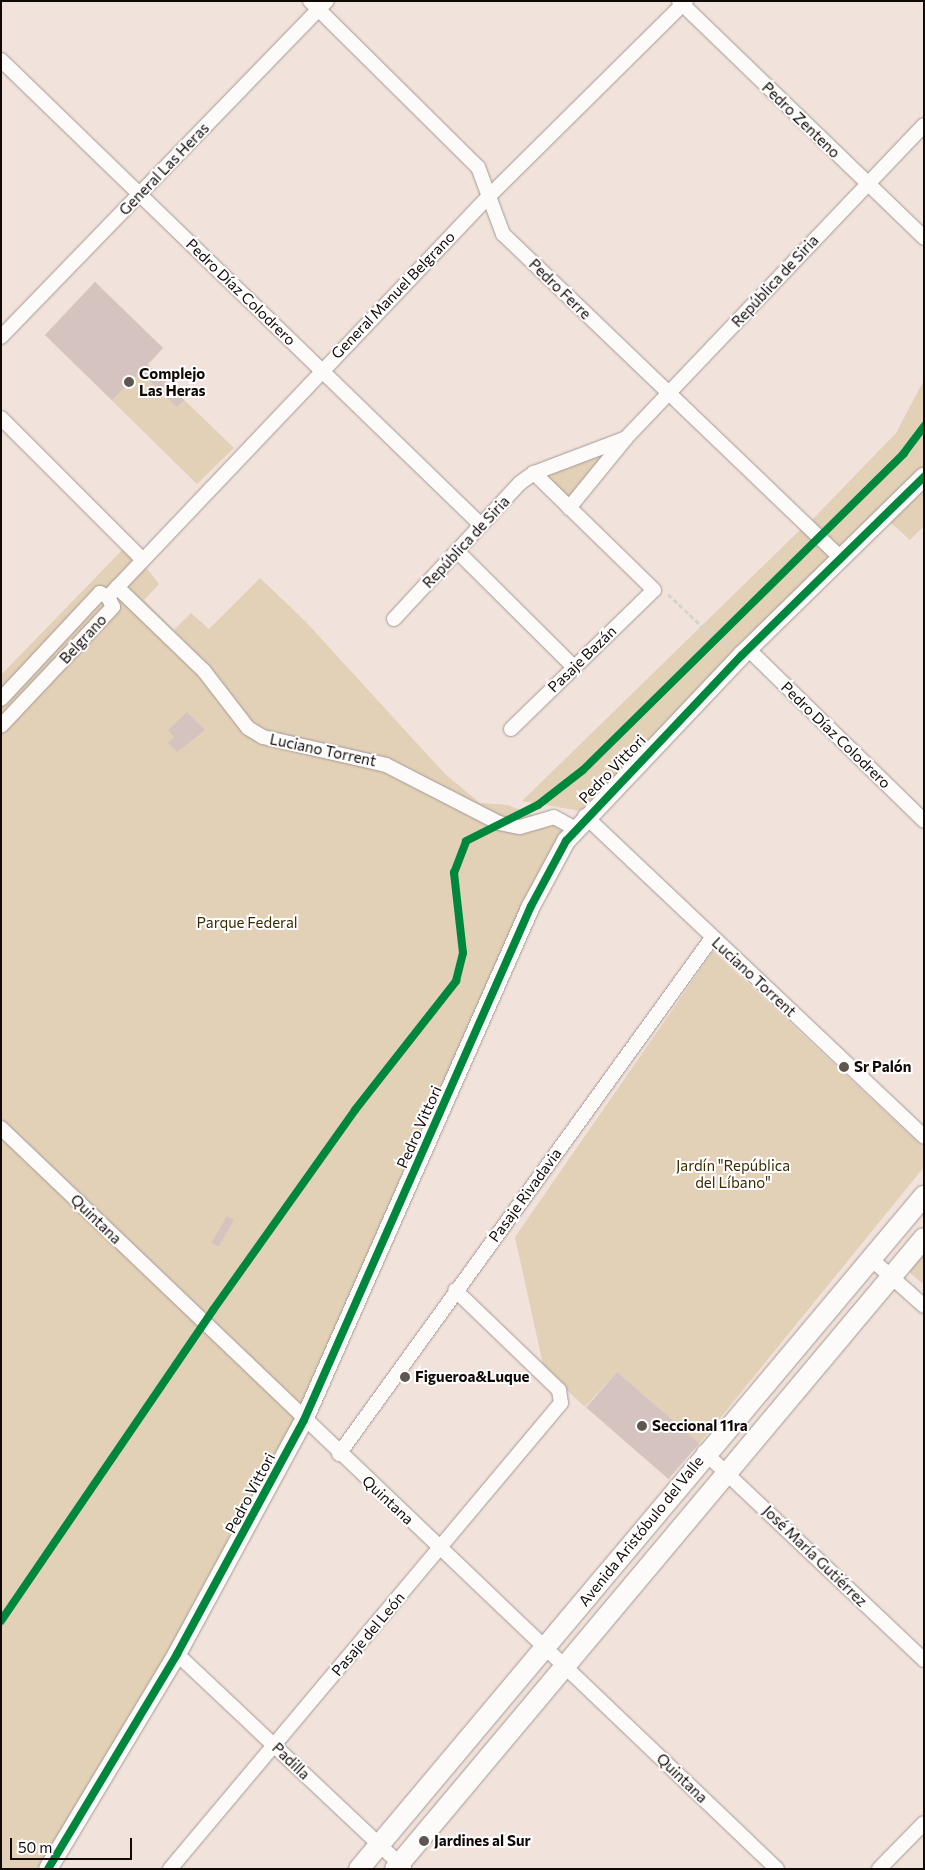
<!DOCTYPE html>
<meta charset="utf-8">
<style>
body{margin:0}
#map{position:relative;width:925px;height:1870px;overflow:hidden;background:#f1e2db;font-family:Commissioner,sans-serif}
div>[style]{position:absolute}
[style*='--x']{left:calc(var(--x)*1px);top:calc(var(--y)*1px);width:calc(var(--w)*1px);rotate:calc(var(--a)*1deg)}
.green>*{inset:0;background:#e2d0b7}
.building>*{inset:0;background:#d5c3bf;transform-origin:0 0}
.path>*{height:3px;margin-top:-1.5px;transform-origin:0;background:repeating-linear-gradient(90deg,#d6d2d0 0 5px,transparent 0 7.5px)}
.roads{filter:drop-shadow(0 0 1px #a49994) drop-shadow(0 0 1px #a49994)}
.minor>*{height:14px;margin:-7px;padding:0 7px;transform-origin:7px;border-radius:7px;background:#fdfbfa}
.tertiary>*{height:18px;margin:-9px;padding:0 9px;transform-origin:9px;border-radius:9px;background:#fdfbfa}
.secondary>*{height:20px;margin:-10px;padding:0 10px;transform-origin:10px;border-radius:10px;background:#fdfbfa}
.cycleway>*{height:8px;margin:-4px;padding:0 4px;transform-origin:4px;border-radius:4px;background:#00873e}
.dots>*{width:14px;height:14px;translate:-50% -50%;box-sizing:border-box;border:2px solid #fff;border-radius:50%}
span{translate:-50% -50%;white-space:nowrap;text-align:center;line-height:1.15;-webkit-text-stroke:4px #fff;paint-order:stroke}
.street-label{font-size:15px;color:#110906}
.poi-label{font-size:15px;color:#110906;font-weight:700}
.left{translate:0 -50%;text-align:left}
.park-label{font-size:15px;color:#3b2a01}
.frame{position:absolute;inset:0;border:2px solid #110906;pointer-events:none}
.scale{position:absolute;left:10px;top:1838px;width:122px;height:22px;box-sizing:border-box;border:2px solid #110906;border-top:0;padding-left:6px;font-size:15px;line-height:18px;white-space:nowrap;color:#110906;-webkit-text-stroke:4px #fff;paint-order:stroke}
</style>
<div id="map">
<div class="green">
<div style="clip-path:polygon(95px 282px,163px 348px,148px 365px,234px 448px,197px 484px,45px 335px)"></div>
<div style="clip-path:polygon(924px 380px,924px 469px,841px 550px,811px 521px,896px 433px)"></div>
<div style="clip-path:polygon(617px 446px,569px 506px,537px 473px)"></div>
<div style="clip-path:polygon(924px 488px,924px 526px,910px 540px,890px 522px)"></div>
<div style="clip-path:polygon(801px 529px,832px 559px,581px 811px,522px 801px)"></div>
<div style="clip-path:polygon(128px 544px,159px 584px,144px 600px,174px 630px,191px 613px,209px 629px,260px 578px,305px 621px,445px 774px,480px 803px,508px 805px,567px 829px,287px 1438px,170px 1650px,39px 1869px,1px 1869px,1px 675px)"></div>
<div style="clip-path:polygon(713px 951px,924px 1148px,924px 1167px,699px 1444px,617px 1372px,585px 1407px,544px 1369px,515px 1237px)"></div>
<div style="clip-path:polygon(924px 1254px,924px 1281px,922px 1283px,909px 1272px)"></div>
</div>
<div class="building">
<div style="clip-path:polygon(95px 282px,163px 348px,147px 364px,184px 400px,177px 407px,140px 372px,112px 400px,45px 335px)"></div>
<div style="clip-path:polygon(187px 712px,205px 730px,177px 752px,168px 743px,174px 737px,168px 730px)"></div>
<div style="left:227px;top:1216px;width:8px;height:31px;rotate:30deg"></div>
<div style="left:617px;top:1372px;width:109px;height:47px;rotate:41deg"></div>
</div>
<div class="path">
<div style="--x:668;--y:594;--w:58;--a:43.6"></div>
<div style="--x:710;--y:634;--w:23;--a:29"></div>
</div>
<div class="roads">
<div class="minor">
<div style="--x:310;--y:1;--w:236;--a:44.7"></div>
<div style="--x:478;--y:167;--w:72;--a:69.5"></div>
<div style="--x:503;--y:234;--w:467;--a:43.8"></div>
<div style="--x:679;--y:1;--w:341;--a:44"></div>
<div style="--x:1;--y:60;--w:668;--a:44.09"></div>
<div style="--x:1;--y:337;--w:468;--a:-45.9"></div>
<div style="--x:1;--y:418;--w:199;--a:45"></div>
<div style="--x:569;--y:508;--w:90;--a:-50.8"></div>
<div style="--x:626;--y:438;--w:432;--a:-46.4"></div>
<div style="--x:457;--y:551;--w:165;--a:44.8"></div>
<div style="--x:117;--y:587;--w:121;--a:44"></div>
<div style="--x:204;--y:671;--w:72;--a:52.3"></div>
<div style="--x:248;--y:728;--w:17;--a:31"></div>
<div style="--x:263;--y:737;--w:126;--a:12.8"></div>
<div style="--x:386;--y:765;--w:127;--a:27.2"></div>
<div style="--x:499;--y:823;--w:21;--a:11"></div>
<div style="--x:520;--y:827;--w:35;--a:-16"></div>
<div style="--x:554;--y:817;--w:23;--a:29"></div>
<div style="--x:108;--y:597;--w:553;--a:-46.47"></div>
<div style="--x:489;--y:196;--w:277;--a:-44.7"></div>
<div style="--x:394;--y:619;--w:185;--a:-47.2"></div>
<div style="--x:520;--y:483;--w:17;--a:-36"></div>
<div style="--x:534;--y:473;--w:96;--a:-20.7"></div>
<div style="--x:748;--y:649;--w:246;--a:44.3"></div>
<div style="--x:1;--y:699;--w:145;--a:-47"></div>
<div style="--x:100;--y:593;--w:9;--a:27"></div>
<div style="--x:108;--y:597;--w:11;--a:63"></div>
<div style="--x:113;--y:607;--w:163;--a:133.3"></div>
<div style="--x:511;--y:729;--w:199;--a:-44.2"></div>
<div style="--x:654;--y:590;--w:168;--a:-135.7"></div>
<div style="--x:585;--y:816;--w:467;--a:43.4"></div>
<div style="--x:1;--y:1128;--w:1073;--a:43.68"></div>
<div style="--x:870;--y:1258;--w:72;--a:41.6"></div>
<div style="--x:704;--y:1452;--w:303;--a:43.4"></div>
<div style="--x:339;--y:1454;--w:637;--a:-54.14"></div>
<div style="--x:177;--y:1654;--w:312;--a:43.3"></div>
<div style="--x:170;--y:1869;--w:608;--a:-50"></div>
<div style="--x:561;--y:1403;--w:13;--a:-99"></div>
<div style="--x:559;--y:1390;--w:144;--a:-136.1"></div>
<div style="--x:879;--y:1869;--w:64;--a:-45.6"></div>
</div>
<div class="tertiary">
<div style="--x:48;--y:1869;--w:251;--a:-59"></div>
<div style="--x:177;--y:1654;--w:266;--a:-61.5"></div>
<div style="--x:304;--y:1420;--w:562;--a:-66.17"></div>
<div style="--x:531;--y:906;--w:74;--a:-61.7"></div>
<div style="--x:566;--y:841;--w:256;--a:-46.6"></div>
<div style="--x:742;--y:655;--w:255;--a:-44.4"></div>
</div>
<div class="secondary">
<div style="--x:359;--y:1869;--w:879;--a:-49.99"></div>
<div style="--x:395;--y:1869;--w:823;--a:-50.03"></div>
</div>
</div>
<div class="cycleway">
<div style="--x:1;--y:1621;--w:376;--a:-55.7"></div>
<div style="--x:213;--y:1310;--w:245;--a:-54.6"></div>
<div style="--x:355;--y:1110;--w:164;--a:-51.9"></div>
<div style="--x:456;--y:981;--w:29;--a:-76"></div>
<div style="--x:463;--y:953;--w:81;--a:-96.4"></div>
<div style="--x:454;--y:873;--w:34;--a:-69"></div>
<div style="--x:466;--y:841;--w:80;--a:-26.6"></div>
<div style="--x:538;--y:805;--w:57;--a:-37.9"></div>
<div style="--x:583;--y:770;--w:451;--a:-44.6"></div>
<div style="--x:904;--y:453;--w:34;--a:-53"></div>
<div style="--x:48;--y:1869;--w:251;--a:-59"></div>
<div style="--x:177;--y:1654;--w:266;--a:-61.5"></div>
<div style="--x:304;--y:1420;--w:562;--a:-66.17"></div>
<div style="--x:531;--y:906;--w:74;--a:-61.7"></div>
<div style="--x:566;--y:841;--w:256;--a:-46.6"></div>
<div style="--x:742;--y:655;--w:255;--a:-44.4"></div>
</div>
<div class="dots">
<div style="left:129px;top:382px;background:#5f5551"></div>
<div style="left:844px;top:1067px;background:#5f5551"></div>
<div style="left:405px;top:1377px;background:#5f5551"></div>
<div style="left:642px;top:1426px;background:#5f5551"></div>
<div style="left:424px;top:1841px;background:#5f5551"></div>
</div>
<div class="street-label">
<span style="left:801px;top:120px;rotate:44deg">Pedro Zenteno</span>
<span style="left:164px;top:169px;rotate:-46deg">General Las Heras</span>
<span style="left:775px;top:281px;rotate:-47deg">República de Siria</span>
<span style="left:560px;top:289px;rotate:44deg">Pedro Ferre</span>
<span style="left:241px;top:292px;rotate:44deg">Pedro Díaz Colodrero</span>
<span style="left:393px;top:295px;rotate:-46deg">General Manuel Belgrano</span>
<span style="left:466px;top:542px;rotate:-47deg">República de Siria</span>
<span style="left:83px;top:639px;rotate:-47deg">Belgrano</span>
<span style="left:582px;top:659px;rotate:-44deg">Pasaje Bazán</span>
<span style="left:836px;top:735px;rotate:44deg">Pedro Díaz Colodrero</span>
<span style="left:323px;top:750px;rotate:12deg">Luciano Torrent</span>
<span style="left:612px;top:769px;rotate:-46deg">Pedro Vittori</span>
<span style="left:754px;top:977px;rotate:43deg">Luciano Torrent</span>
<span style="left:419px;top:1127px;rotate:-66deg">Pedro Vittori</span>
<span style="left:525px;top:1195px;rotate:-54deg">Pasaje Rivadavia</span>
<span style="left:96px;top:1219px;rotate:44deg">Quintana</span>
<span style="left:250px;top:1493px;rotate:-62deg">Pedro Vittori</span>
<span style="left:388px;top:1500px;rotate:43deg">Quintana</span>
<span style="left:641px;top:1531px;rotate:-51deg">Avenida Aristóbulo del Valle</span>
<span style="left:815px;top:1556px;rotate:44deg">José María Gutiérrez</span>
<span style="left:368px;top:1634px;rotate:-50deg">Pasaje del León</span>
<span style="left:291px;top:1761px;rotate:44deg">Padilla</span>
<span style="left:682px;top:1778px;rotate:44deg">Quintana</span>
</div>
<div class="poi-label">
<span class="left" style="left:139px;top:382px">Complejo<br>Las Heras</span>
<span class="left" style="left:854px;top:1067px">Sr Palón</span>
<span class="left" style="left:415px;top:1377px">Figueroa&amp;Luque</span>
<span class="left" style="left:652px;top:1426px">Seccional 11ra</span>
<span class="left" style="left:434px;top:1841px">Jardines al Sur</span>
</div>
<div class="park-label">
<span style="left:247px;top:923px">Parque Federal</span>
<span style="left:733px;top:1174px">Jardín "República<br>del Líbano"</span>
</div>
<div class="frame"></div>
<div class="scale">50 m</div>
</div>
